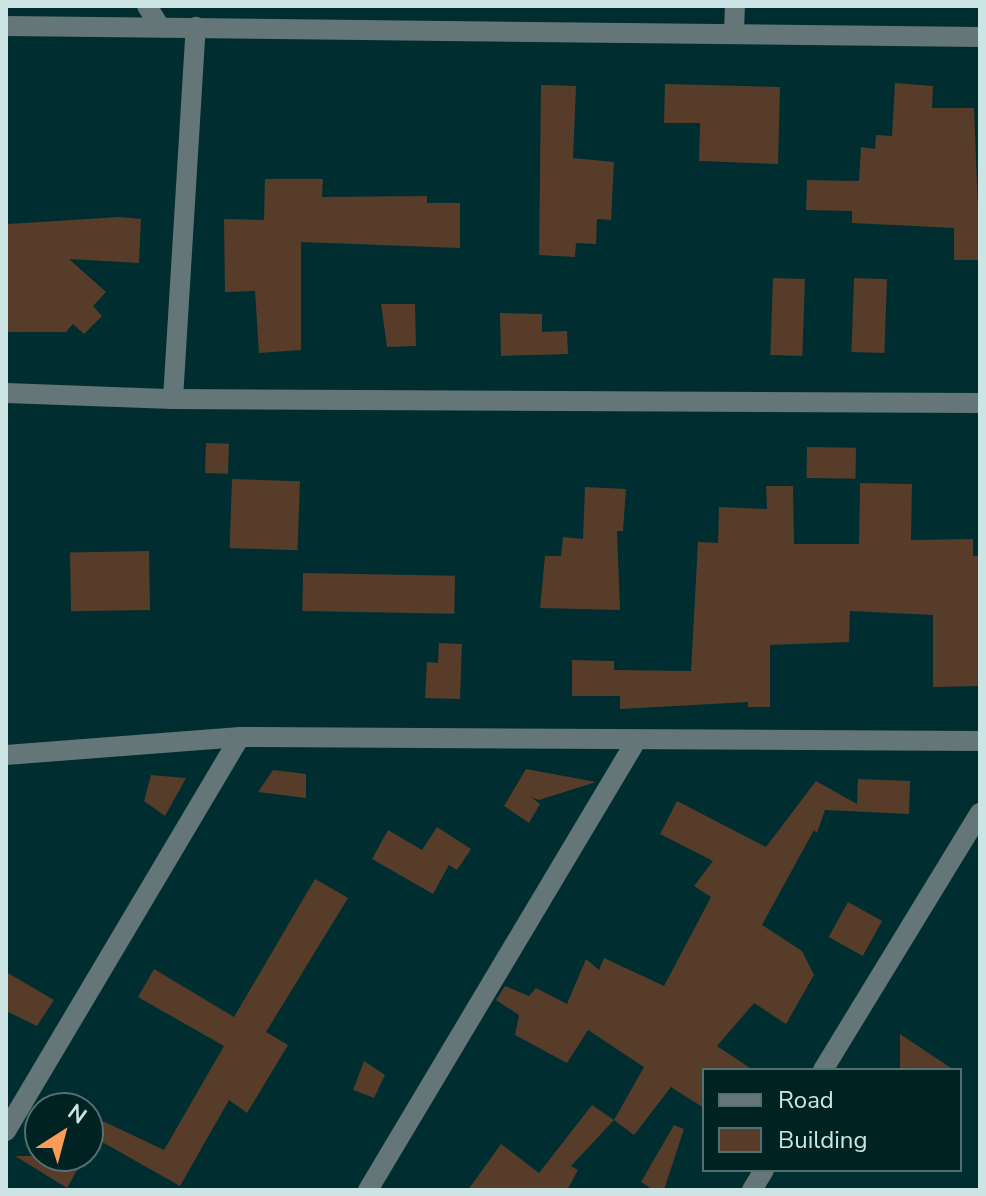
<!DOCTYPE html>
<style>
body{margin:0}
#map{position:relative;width:986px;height:1196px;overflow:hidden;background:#002d2f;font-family:"Nunito Sans",sans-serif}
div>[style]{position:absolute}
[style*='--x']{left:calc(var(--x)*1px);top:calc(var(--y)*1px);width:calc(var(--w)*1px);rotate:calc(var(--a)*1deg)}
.building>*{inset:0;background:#573c2a;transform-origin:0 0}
.minor>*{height:20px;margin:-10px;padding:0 10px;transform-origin:10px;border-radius:10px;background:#647677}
span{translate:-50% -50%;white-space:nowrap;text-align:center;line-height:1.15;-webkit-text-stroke:6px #012223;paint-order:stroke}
.frame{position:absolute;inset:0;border:8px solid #cde4e4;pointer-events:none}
.legend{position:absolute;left:702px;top:1068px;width:260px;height:104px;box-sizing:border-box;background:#012223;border:2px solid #537070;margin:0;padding:10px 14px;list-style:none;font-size:24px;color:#cde4e4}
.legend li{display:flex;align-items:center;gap:16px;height:40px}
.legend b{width:40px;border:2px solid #537070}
.north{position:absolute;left:24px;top:1092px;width:80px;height:80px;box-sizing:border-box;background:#012223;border:2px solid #537070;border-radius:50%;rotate:36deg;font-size:22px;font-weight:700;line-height:32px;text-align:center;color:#cde4e4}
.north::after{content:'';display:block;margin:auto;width:28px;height:36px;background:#fd9c56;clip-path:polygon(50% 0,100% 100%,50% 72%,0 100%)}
</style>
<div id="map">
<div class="building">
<div style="clip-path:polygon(895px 83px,933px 86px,932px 108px,974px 108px,980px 260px,954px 260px,954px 228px,852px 223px,852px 211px,806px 210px,807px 180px,859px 181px,861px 147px,875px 149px,876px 135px,892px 136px)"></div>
<div style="clip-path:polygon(665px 84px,780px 87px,778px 164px,699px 161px,700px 123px,664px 123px)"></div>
<div style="clip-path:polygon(541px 85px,576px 86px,573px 158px,614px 162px,611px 220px,597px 219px,596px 244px,576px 243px,575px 257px,539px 255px)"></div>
<div style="clip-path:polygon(265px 179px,323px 179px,322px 197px,427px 196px,427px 203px,460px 203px,460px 248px,301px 242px,301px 350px,259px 353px,255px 291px,225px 292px,224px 219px,264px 220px)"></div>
<div style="clip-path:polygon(119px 217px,141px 219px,139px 263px,69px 259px,106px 292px,93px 306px,102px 316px,84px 334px,73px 324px,66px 332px,6px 332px,8px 224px)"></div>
<div style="left:773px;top:278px;width:32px;height:77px;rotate:2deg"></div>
<div style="left:854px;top:278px;width:33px;height:74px;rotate:2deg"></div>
<div style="clip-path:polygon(381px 304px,415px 304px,416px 346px,387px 347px)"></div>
<div style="clip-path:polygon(500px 313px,542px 314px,542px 332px,567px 331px,568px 354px,501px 356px)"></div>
<div style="left:206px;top:443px;width:23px;height:30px;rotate:2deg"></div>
<div style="left:807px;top:447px;width:49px;height:31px;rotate:1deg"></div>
<div style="left:232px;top:479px;width:68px;height:69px;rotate:2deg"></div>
<div style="clip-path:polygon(860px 483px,912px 484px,911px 540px,973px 539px,973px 556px,980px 556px,980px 686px,933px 687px,933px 615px,850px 611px,849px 642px,770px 645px,770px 707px,748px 707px,748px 702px,620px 709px,620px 696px,572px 696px,572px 660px,614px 661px,614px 670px,691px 671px,698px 542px,718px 543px,719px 507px,767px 509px,766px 486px,793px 486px,794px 544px,859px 544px)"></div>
<div style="clip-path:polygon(585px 487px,626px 489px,623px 531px,617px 531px,620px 610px,540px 608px,545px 556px,561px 556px,563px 537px,583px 539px)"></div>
<div style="left:149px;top:551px;width:59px;height:79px;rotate:89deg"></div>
<div style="left:303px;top:573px;width:152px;height:38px;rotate:1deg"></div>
<div style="clip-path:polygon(439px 643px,462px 644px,460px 699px,425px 698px,427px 662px,438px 663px)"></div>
<div style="clip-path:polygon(526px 769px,596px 782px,539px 800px,531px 797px,540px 804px,529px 823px,504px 806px)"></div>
<div style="clip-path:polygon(273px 770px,306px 774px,306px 798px,258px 792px)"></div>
<div style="clip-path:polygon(151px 775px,186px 778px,165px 816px,144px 801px)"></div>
<div style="clip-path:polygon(858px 779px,910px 781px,909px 814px,825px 810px,817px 833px,814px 830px,762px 925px,802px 951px,814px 975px,786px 1024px,754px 1003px,717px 1046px,753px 1070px,704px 1070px,704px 1108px,671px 1087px,634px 1135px,614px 1120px,644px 1067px,588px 1030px,567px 1063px,515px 1035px,519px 1015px,496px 1000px,505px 986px,529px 996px,536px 988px,567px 1004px,586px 959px,599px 970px,604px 958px,664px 986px,711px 897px,694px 886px,713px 861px,660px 834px,677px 801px,766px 847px,816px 781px,857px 804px)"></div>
<div style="clip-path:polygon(437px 827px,471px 849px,457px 870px,449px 865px,433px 894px,372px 859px,388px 830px,422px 850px)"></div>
<div style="clip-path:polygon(315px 879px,348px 898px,266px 1032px,288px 1045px,247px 1113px,229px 1100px,180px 1186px,88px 1134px,88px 1114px,164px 1150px,224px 1046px,138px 997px,154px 969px,234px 1017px)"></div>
<div style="left:848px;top:902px;width:39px;height:40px;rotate:29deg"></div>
<div style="clip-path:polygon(6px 972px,54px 1000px,37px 1026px,6px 1011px)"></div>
<div style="clip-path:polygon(900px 1034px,954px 1070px,900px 1070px)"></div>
<div style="clip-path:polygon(364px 1061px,385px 1075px,374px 1098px,353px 1090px)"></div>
<div style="clip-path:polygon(592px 1105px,614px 1120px,571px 1166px,578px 1170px,567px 1190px,468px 1190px,501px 1144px,539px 1173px)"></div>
<div style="clip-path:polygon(674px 1125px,684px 1129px,664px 1190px,654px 1190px,641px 1182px)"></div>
<div style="clip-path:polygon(15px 1156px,85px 1156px,67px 1188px)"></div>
</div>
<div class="minor">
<div style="--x:147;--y:6;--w:25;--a:58"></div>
<div style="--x:6;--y:26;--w:974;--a:0.65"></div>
<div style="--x:734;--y:32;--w:26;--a:-88"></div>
<div style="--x:6;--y:393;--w:167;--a:2.1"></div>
<div style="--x:173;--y:399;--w:807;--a:0.28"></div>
<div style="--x:173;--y:399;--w:373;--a:-86.5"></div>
<div style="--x:6;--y:755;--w:235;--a:-4.4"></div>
<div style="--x:240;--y:737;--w:740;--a:0.31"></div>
<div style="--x:823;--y:1070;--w:301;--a:-58.6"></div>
<div style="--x:6;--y:1131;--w:458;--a:-59.3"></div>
<div style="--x:368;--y:1190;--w:523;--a:-59.17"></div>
<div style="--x:752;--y:1190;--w:23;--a:-59"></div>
</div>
<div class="frame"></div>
<ul class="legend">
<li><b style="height:10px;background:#647677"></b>Road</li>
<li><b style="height:22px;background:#573c2a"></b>Building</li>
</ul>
<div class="north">N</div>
</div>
